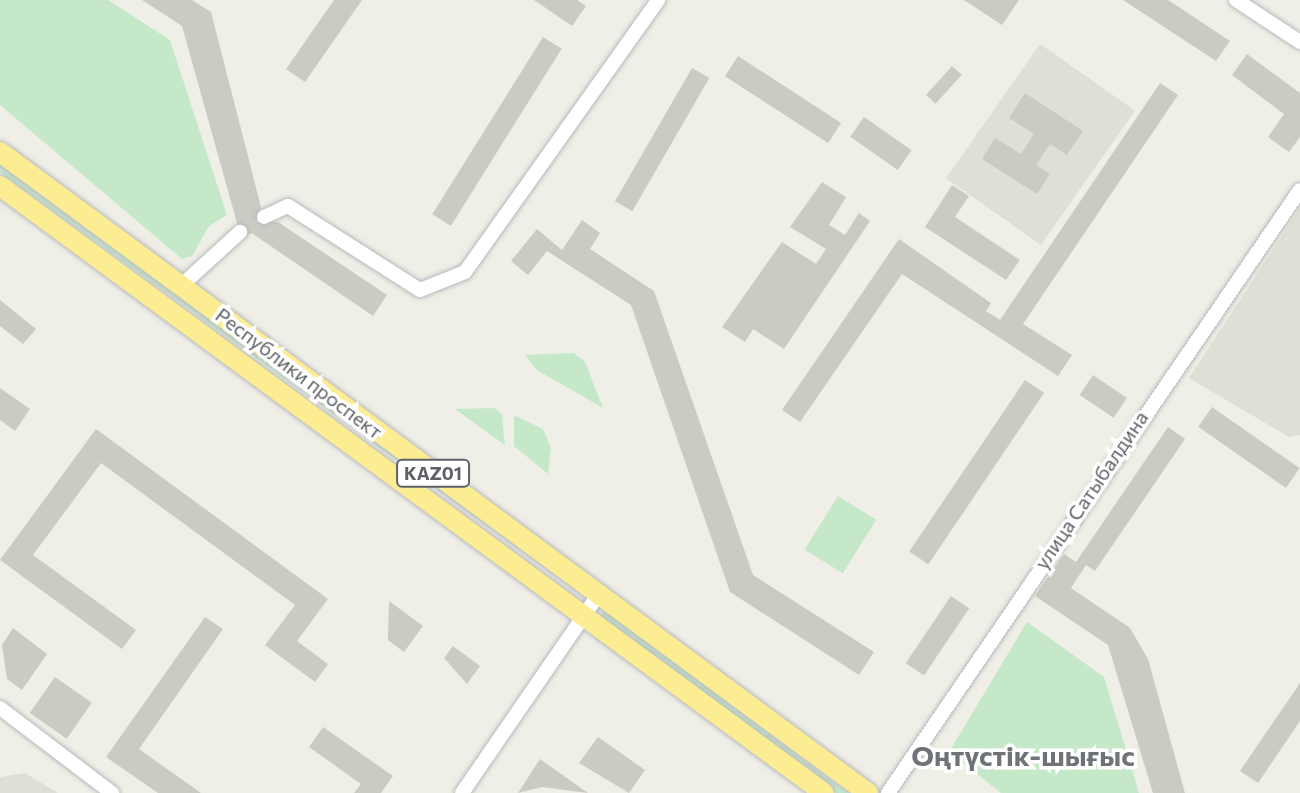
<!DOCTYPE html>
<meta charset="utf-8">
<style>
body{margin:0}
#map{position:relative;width:1300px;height:793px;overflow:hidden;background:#f0efe7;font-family:Commissioner,sans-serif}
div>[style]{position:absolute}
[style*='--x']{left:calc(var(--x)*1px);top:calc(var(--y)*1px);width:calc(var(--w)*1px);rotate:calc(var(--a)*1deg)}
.education>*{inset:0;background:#e0dfd5;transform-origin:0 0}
.green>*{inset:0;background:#c4e8c8;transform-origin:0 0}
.building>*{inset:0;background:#cbcac3;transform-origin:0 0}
.minor-tunnel>*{height:14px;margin-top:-7px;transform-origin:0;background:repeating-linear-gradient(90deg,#ccccc7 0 14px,transparent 0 21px)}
.roads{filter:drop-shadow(0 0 2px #b7b9bd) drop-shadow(0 0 2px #b7b9bd)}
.minor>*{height:14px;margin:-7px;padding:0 7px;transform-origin:7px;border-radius:7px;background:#fff}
.highway>*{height:20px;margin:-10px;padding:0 10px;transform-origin:10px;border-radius:10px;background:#fded92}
span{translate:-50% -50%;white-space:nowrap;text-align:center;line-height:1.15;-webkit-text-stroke:7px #fff;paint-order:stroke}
.shield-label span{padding:2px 6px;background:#fff;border:2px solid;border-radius:6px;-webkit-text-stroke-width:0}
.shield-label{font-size:18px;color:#5e6167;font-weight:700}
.street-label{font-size:20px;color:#5e6167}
.district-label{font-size:28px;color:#6f7379;font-weight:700}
</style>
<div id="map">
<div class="education">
<div style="left:1040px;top:44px;width:116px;height:164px;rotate:35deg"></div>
<div style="clip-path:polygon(1300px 208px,1300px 435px,1289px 437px,1189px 378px)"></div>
<div style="clip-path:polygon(25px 773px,58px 793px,0 793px,0 777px)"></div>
</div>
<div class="green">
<div style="clip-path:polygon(0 0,108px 0,170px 40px,227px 215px,209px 226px,192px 256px,182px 259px,0 105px)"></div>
<div style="clip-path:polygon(0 165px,578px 592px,0 172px)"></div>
<div style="clip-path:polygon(574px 353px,585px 362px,603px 408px,537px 370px,525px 355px)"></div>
<div style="clip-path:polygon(494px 408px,502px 414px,505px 445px,455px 409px)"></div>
<div style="clip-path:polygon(514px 415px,543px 429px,551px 448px,548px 474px,514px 446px)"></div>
<div style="left:838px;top:496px;width:45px;height:63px;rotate:32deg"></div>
<div style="left:605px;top:610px;width:307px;height:7px;rotate:37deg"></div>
<div style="clip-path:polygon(1027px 622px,1104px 677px,1139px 793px,1001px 793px,949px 752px)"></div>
</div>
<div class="building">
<div style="clip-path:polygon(142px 0,192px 0,211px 12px,261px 207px,255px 222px,278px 222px,387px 295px,373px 316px,237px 223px,182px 26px)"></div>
<div style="clip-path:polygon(334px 0,362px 0,305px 82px,286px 69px)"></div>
<div style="clip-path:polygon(534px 0,577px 0,586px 6px,572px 26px)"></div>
<div style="clip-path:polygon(964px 0,1019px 0,1002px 25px)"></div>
<div style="clip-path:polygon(1123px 0,1168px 0,1230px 41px,1216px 61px)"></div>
<div style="left:543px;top:37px;width:22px;height:209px;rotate:32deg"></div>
<div style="clip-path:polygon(1247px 54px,1300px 93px,1300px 137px,1289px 152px,1268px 137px,1284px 114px,1232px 75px)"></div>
<div style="left:738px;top:56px;width:123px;height:24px;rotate:33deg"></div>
<div style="left:952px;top:66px;width:13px;height:39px;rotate:42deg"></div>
<div style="left:692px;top:68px;width:20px;height:154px;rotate:30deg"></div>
<div style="clip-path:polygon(1160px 83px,1178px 95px,1023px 324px,1072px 355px,1058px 376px,902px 274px,800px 422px,782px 410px,899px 239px,991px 303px,986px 311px,1000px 320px)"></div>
<div style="clip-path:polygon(1025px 93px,1083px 131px,1067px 155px,1050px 144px,1036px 165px,1050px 174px,1037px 194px,982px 159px,995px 138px,1021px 154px,1034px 134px,1009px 118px)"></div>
<div style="left:864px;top:117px;width:58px;height:24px;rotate:35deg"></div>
<div style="clip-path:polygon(822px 182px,846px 197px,829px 225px,845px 235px,859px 213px,870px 221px,784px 349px,753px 329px,745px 342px,722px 327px,782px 242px,816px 264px,826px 249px,790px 227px)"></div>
<div style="clip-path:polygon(952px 185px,969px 196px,955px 217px,1020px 260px,1006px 280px,925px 227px)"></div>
<div style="clip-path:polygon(582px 220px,600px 233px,590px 249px,654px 291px,753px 575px,874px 652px,859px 675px,730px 592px,631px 305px,547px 251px,528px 275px,511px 261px,537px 229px,562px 250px)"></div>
<div style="clip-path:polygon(0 300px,36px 329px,23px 344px,0 326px)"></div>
<div style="left:1093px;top:375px;width:41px;height:24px;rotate:34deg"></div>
<div style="left:1025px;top:380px;width:23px;height:207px;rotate:34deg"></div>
<div style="clip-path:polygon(0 388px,30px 409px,15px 431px,0 420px)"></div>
<div style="left:1212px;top:407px;width:107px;height:24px;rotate:35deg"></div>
<div style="clip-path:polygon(1168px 427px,1185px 439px,1095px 571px,1086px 565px,1071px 588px,1130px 628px,1148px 659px,1185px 793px,1153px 793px,1108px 645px,1035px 596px,1064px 554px,1076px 562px)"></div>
<div style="clip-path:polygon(96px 429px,328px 599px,297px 641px,328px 664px,315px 682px,265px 645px,295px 605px,101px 463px,33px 555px,136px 630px,122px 649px,0 560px)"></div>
<div style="left:951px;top:596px;width:22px;height:81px;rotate:34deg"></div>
<div style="clip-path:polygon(389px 601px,423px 626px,404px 652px,388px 640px)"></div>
<div style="clip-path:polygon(205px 617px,223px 629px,139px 749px,201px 793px,158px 793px,106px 757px)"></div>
<div style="clip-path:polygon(13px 628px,47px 654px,22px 690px,7px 679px,2px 645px)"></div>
<div style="clip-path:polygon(453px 646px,480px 666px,467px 684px,444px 658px)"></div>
<div style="left:55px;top:677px;width:45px;height:44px;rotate:35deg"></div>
<div style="clip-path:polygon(1300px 683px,1300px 721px,1258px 783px,1240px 771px)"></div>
<div style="clip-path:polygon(323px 727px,393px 776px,381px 793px,354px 793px,361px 784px,309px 747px)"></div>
<div style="clip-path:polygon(598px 737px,645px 770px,629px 793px,579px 763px)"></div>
<div style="clip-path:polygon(540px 759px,588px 793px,542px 787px,518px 793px)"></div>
</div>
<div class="minor-tunnel">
<div style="--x:240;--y:232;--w:28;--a:-32"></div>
</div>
<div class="roads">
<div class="minor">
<div style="--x:1236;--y:0;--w:77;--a:33.3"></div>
<div style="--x:264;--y:217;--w:26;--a:-25"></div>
<div style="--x:288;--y:206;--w:156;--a:32.5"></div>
<div style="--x:420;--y:290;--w:48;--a:-21.8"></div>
<div style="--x:465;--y:272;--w:334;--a:-54.6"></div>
<div style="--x:182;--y:285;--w:79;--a:-42.4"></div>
<div style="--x:0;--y:708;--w:141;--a:37.2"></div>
<div style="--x:462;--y:793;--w:240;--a:-55.5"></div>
<div style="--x:888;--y:793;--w:730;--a:-55.66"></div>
</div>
<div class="highway">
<div style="--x:0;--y:152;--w:1079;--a:36.45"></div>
<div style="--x:0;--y:186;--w:1023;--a:36.38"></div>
</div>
</div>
<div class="shield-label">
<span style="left:433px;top:473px">KАZ01</span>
</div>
<div class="street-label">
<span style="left:299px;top:373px;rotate:37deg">Республики проспект</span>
<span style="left:1091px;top:490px;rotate:-56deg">улица Сатыбалдина</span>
</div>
<div class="district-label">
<span style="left:1023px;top:755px">Оңтүстік-шығыс</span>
</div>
</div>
